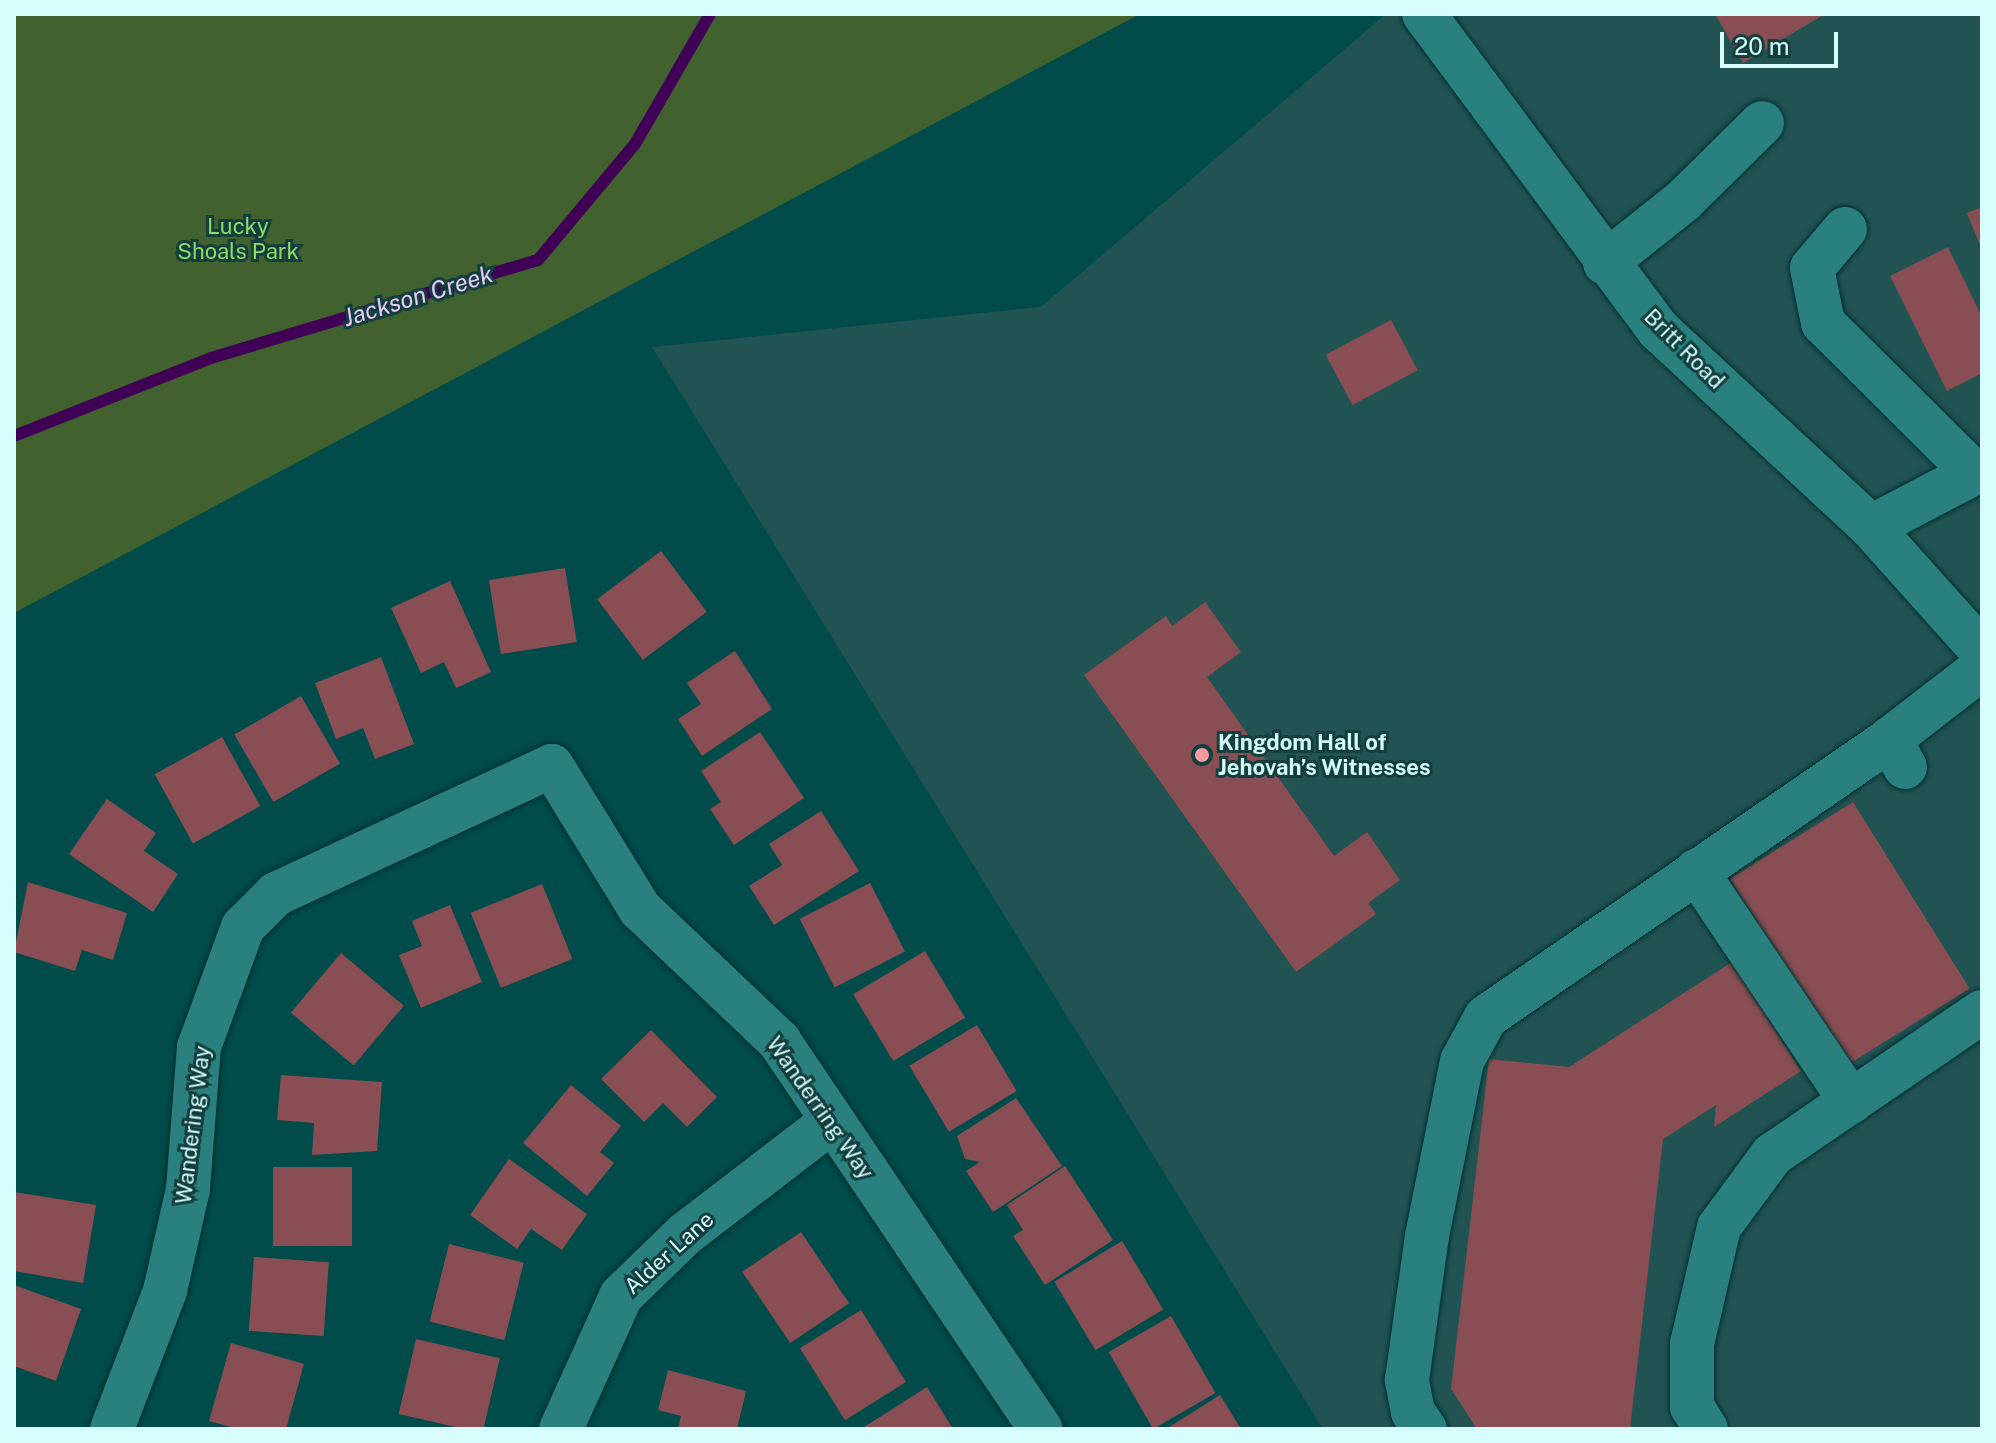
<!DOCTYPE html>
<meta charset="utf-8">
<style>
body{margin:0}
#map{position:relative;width:1996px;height:1443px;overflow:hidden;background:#014b4b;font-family:"Public Sans",sans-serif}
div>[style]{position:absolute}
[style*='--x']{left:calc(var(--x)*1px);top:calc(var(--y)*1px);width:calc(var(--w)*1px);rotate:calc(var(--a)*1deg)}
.built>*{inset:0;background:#215353}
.green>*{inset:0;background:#41612f}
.stream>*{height:12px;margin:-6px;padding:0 6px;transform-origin:6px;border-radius:6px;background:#400055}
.building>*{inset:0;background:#884e53;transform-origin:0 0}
.roads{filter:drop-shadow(0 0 2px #002e2e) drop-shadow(0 0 2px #002e2e)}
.minor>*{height:44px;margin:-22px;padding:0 22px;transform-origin:22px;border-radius:22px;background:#2a7f7f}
.dots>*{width:22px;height:22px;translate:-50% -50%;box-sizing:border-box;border:4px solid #123e3e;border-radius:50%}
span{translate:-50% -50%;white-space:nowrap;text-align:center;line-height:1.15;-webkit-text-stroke:6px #123e3e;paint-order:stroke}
.park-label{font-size:22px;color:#91da64}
.street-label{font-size:22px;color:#d6fcfc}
.poi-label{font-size:22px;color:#d6fcfc;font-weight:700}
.left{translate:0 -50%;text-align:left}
.water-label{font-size:24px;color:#e8caf6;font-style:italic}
.frame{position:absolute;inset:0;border:16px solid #d6fcfc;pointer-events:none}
.scale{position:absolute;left:1720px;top:32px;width:118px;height:36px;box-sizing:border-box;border:4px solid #d6fcfc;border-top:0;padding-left:10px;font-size:24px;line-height:28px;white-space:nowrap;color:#d6fcfc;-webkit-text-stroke:6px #123e3e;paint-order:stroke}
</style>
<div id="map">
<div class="built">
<div style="clip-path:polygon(1386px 14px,1982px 14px,1982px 1429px,1323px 1429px,652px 347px,1041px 307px)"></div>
</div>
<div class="green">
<div style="clip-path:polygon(14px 14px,1140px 14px,14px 613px)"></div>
</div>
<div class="stream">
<div style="--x:14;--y:436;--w:212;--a:-21.6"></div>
<div style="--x:211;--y:358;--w:341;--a:-16.7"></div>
<div style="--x:538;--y:260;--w:151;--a:-50.1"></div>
<div style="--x:635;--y:144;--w:150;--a:-60"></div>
</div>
<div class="building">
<div style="clip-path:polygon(1715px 14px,1825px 14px,1743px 63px)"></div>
<div style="clip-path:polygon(1982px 207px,1982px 250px,1967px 213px)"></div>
<div style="clip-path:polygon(1948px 247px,1982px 317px,1982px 373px,1947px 391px,1890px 276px)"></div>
<div style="left:1391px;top:320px;width:57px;height:74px;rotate:62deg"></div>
<div style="left:661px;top:551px;width:76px;height:80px;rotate:53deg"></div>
<div style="left:565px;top:568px;width:75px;height:77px;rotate:81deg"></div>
<div style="clip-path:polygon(450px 581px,491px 672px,456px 688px,444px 662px,421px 673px,391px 608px)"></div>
<div style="clip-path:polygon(1205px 602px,1241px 652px,1207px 677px,1334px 856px,1367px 832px,1400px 880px,1368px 903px,1376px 914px,1296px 972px,1084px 675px,1166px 616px,1172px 626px)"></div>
<div style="clip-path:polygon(735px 651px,772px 709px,702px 756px,678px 719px,701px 704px,687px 683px)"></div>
<div style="clip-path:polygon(381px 657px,414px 744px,375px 759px,363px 728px,336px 739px,315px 683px)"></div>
<div style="left:301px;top:696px;width:78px;height:77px;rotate:60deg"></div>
<div style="clip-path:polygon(760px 732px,804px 798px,734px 845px,710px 809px,721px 802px,701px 771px)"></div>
<div style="left:222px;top:737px;width:79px;height:77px;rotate:61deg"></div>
<div style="clip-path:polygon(107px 799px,156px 833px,144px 851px,178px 874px,153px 912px,69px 854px)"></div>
<div style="left:1853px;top:802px;width:220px;height:145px;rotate:58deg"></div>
<div style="clip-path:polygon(821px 811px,859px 871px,774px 925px,749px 886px,782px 865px,769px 844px)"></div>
<div style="clip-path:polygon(28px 882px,127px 913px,113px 960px,82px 950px,75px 971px,14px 952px)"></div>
<div style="left:870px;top:883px;width:77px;height:79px;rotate:63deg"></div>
<div style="left:542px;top:884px;width:81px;height:77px;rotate:68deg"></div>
<div style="clip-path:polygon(450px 905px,482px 982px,421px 1008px,399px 955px,422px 946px,412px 921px)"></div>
<div style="left:925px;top:951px;width:78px;height:84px;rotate:59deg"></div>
<div style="left:341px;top:953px;width:82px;height:78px;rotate:40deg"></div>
<div style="clip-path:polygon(1732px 962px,1801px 1071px,1714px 1127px,1716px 1105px,1663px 1139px,1630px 1429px,1477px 1429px,1451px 1389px,1489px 1059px,1569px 1067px)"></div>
<div style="left:977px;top:1025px;width:77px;height:79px;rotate:59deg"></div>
<div style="clip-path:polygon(651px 1030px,717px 1097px,687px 1127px,663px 1103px,644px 1122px,601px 1079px)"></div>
<div style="clip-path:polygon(281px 1075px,382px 1082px,377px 1151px,312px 1155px,314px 1123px,277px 1120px)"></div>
<div style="clip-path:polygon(571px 1085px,621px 1126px,600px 1152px,614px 1163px,587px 1196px,523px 1143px)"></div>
<div style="clip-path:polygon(1016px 1098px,1062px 1166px,993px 1212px,966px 1171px,980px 1162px,965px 1159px,957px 1136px)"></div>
<div style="clip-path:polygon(509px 1159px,587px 1214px,562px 1250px,531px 1229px,517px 1249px,470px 1215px)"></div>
<div style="clip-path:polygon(1065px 1166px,1113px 1240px,1045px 1285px,1013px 1236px,1023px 1230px,1007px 1205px)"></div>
<div style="left:273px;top:1167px;width:79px;height:79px"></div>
<div style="clip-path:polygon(14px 1192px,96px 1205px,83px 1283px,14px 1271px)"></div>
<div style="left:801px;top:1232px;width:86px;height:71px;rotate:56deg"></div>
<div style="left:1122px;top:1241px;width:80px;height:79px;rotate:59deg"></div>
<div style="left:449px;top:1244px;width:77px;height:80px;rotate:14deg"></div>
<div style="left:254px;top:1257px;width:75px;height:74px;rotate:4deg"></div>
<div style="clip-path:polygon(14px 1285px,81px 1309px,56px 1381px,14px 1366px)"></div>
<div style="left:861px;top:1310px;width:85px;height:72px;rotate:58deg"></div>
<div style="left:1171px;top:1316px;width:89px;height:72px;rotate:60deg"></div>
<div style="left:416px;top:1339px;width:86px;height:77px;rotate:13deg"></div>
<div style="clip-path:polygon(231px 1343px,304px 1364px,286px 1429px,238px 1429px,209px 1421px)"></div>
<div style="clip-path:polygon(668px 1370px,746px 1391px,737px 1429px,678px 1429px,681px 1416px,658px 1410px)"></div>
<div style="clip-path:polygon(927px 1387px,953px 1429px,861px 1429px)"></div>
<div style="clip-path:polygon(1220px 1395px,1241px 1429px,1166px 1429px)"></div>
</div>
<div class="roads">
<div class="minor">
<div style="--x:1424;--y:14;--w:394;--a:53.4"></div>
<div style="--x:1659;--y:330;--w:289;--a:42.9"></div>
<div style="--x:1871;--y:527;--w:166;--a:48.2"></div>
<div style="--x:1845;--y:229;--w:51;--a:130.2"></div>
<div style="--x:1812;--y:268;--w:56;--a:78.7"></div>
<div style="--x:1823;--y:323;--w:213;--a:44.8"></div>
<div style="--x:1605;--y:263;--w:100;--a:-38.5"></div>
<div style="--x:1683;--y:201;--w:111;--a:-44.6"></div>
<div style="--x:1871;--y:527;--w:125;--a:-27.6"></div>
<div style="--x:1905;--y:767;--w:32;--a:-118"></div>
<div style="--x:1890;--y:739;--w:116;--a:-37.7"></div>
<div style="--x:1696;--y:871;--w:278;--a:56.1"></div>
<div style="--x:112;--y:1429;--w:148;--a:-69"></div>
<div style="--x:165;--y:1291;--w:105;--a:-77.3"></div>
<div style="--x:188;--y:1189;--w:142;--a:-85.6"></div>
<div style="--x:199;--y:1047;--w:128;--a:-69.9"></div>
<div style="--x:243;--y:927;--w:47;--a:-45"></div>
<div style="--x:276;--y:894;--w:304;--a:-24.9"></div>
<div style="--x:552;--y:766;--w:168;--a:58.4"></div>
<div style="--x:640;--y:909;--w:192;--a:43.5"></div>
<div style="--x:779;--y:1041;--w:468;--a:56"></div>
<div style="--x:561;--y:1429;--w:146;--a:-65.7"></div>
<div style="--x:621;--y:1296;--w:89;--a:-44.1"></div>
<div style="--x:685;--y:1234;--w:185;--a:-37.5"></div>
<div style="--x:1425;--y:1429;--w:21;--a:-125"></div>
<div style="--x:1413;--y:1412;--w:33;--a:-101"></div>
<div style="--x:1407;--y:1380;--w:145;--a:-82.1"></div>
<div style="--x:1427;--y:1236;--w:178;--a:-78.7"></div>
<div style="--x:1462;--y:1061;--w:50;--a:-61.4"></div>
<div style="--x:1486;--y:1017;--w:490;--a:-34.5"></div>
<div style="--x:1706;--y:1429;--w:26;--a:-122"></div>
<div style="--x:1692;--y:1407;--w:63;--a:-90"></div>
<div style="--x:1692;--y:1344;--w:120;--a:-77"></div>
<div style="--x:1719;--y:1227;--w:89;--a:-53.6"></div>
<div style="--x:1772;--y:1155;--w:254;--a:-34.3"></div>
</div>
</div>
<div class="dots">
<div style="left:1202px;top:755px;background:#f49aa1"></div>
</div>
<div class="park-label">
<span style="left:238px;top:239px">Lucky<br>Shoals Park</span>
</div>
<div class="street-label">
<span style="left:1684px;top:349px;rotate:45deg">Britt Road</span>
<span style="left:820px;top:1108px;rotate:55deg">Wanderring Way</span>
<span style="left:193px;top:1125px;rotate:-83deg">Wandering Way</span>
<span style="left:669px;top:1253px;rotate:-42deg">Alder Lane</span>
</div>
<div class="poi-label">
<span class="left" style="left:1218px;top:755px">Kingdom Hall of<br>Jehovah’s Witnesses</span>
</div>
<div class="water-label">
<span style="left:418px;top:296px;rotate:-17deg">Jackson Creek</span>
</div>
<div class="frame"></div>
<div class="scale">20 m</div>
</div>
